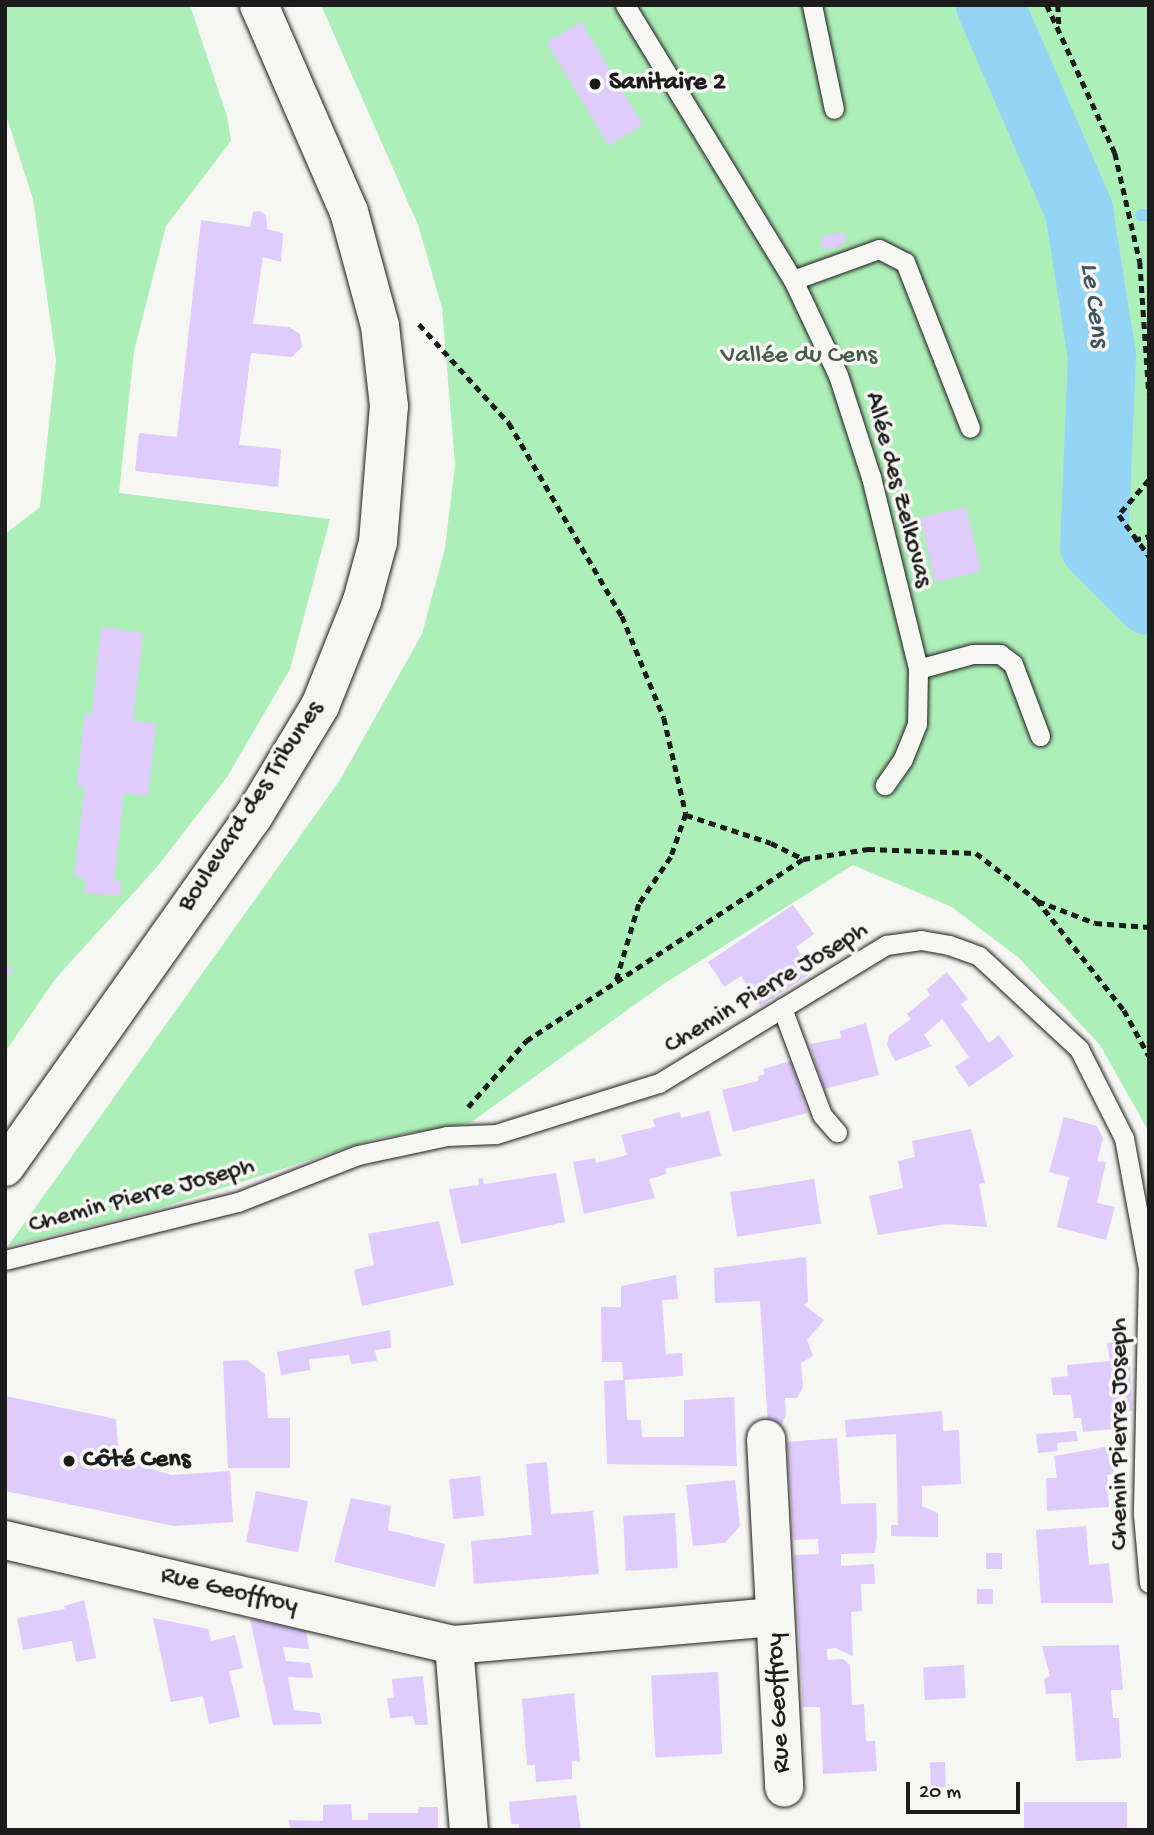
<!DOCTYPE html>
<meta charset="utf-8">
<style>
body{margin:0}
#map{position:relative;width:1154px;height:1835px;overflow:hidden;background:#f6f6f2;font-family:"Gochi Hand",sans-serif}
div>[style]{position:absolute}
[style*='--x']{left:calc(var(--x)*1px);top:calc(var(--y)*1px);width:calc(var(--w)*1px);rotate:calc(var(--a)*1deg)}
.green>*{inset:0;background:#adefb8}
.stream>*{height:12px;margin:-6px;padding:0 6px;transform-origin:6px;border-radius:6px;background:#94d5f5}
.river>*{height:68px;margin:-34px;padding:0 34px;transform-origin:34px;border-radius:34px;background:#94d5f5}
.building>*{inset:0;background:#dfcbfc;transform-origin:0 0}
.path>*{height:4.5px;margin-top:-2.25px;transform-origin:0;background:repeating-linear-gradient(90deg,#1c1c1c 0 7px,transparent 0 12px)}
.roads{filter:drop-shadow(0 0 2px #1c1c1c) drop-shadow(0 0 2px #1c1c1c)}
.service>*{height:19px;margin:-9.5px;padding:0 9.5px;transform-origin:9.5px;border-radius:9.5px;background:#f6f6f2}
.minor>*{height:38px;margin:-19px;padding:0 19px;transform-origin:19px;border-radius:19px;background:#f6f6f2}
.tertiary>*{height:38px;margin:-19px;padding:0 19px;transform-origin:19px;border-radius:19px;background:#f6f6f2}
.dots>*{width:19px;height:19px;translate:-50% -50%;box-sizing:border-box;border:4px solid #f6f6f2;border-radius:50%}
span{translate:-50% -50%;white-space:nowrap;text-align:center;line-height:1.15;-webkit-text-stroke:7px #f6f6f2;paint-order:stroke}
.poi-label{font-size:26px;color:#1c1c1c;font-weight:700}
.left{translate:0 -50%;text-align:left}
.park-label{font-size:26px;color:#485b4b}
.street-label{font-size:26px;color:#1c1c1c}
.water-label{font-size:28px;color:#40545d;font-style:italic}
.frame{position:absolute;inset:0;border:7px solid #1c1c1c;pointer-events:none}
.scale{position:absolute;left:906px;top:1782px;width:114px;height:32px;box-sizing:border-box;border:4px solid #1c1c1c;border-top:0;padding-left:9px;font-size:21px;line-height:24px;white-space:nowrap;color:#1c1c1c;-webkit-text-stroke:5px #f6f6f2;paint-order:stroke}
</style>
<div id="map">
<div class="green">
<div style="clip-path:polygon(5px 5px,190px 5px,227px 116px,231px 141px,166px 226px,134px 351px,119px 493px,330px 519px,290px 669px,227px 777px,156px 868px,56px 978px,5px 1052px,5px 534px,40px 507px,56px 360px,33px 199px,5px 112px)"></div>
<div style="clip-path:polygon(321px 5px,1149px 5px,1149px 1132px,1100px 1045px,1019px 958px,952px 907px,853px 865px,665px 983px,470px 1123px,375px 1139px,148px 1212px,8px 1246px,340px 780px,422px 634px,445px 548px,455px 465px,442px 308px,418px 225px)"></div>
</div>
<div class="stream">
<div style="--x:1079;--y:211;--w:22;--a:3"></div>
<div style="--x:1141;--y:215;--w:8;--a:0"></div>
</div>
<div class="river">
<div style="--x:990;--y:5;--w:224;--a:66.6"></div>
<div style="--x:1079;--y:211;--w:147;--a:81"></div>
<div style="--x:1102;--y:356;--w:190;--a:92.4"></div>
<div style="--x:1094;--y:546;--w:78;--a:45"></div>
</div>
<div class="building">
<div style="left:581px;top:22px;width:120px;height:40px;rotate:59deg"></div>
<div style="clip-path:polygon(259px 211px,266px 215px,267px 229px,283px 233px,281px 262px,263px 257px,253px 324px,289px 327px,300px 334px,302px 347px,292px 357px,251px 353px,239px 445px,281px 449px,278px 487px,135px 471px,139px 433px,177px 437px,201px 220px,250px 227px,253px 212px)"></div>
<div style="clip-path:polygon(843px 232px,847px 237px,842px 246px,826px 250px,821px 245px,822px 236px)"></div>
<div style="left:966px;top:507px;width:66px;height:47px;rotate:77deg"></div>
<div style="clip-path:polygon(101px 627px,143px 633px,133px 721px,156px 723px,148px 796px,124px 793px,114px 881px,122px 881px,120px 896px,85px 893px,85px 878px,74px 877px,85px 787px,77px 786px,85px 713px,92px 714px)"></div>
<div style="clip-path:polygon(793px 905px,814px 934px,796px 947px,813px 972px,760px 1006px,741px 976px,724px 987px,708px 962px)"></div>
<div style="clip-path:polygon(5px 964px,13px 970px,5px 981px)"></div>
<div style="clip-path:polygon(947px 972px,968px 999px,961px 1004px,989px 1043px,999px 1035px,1014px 1056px,969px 1087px,955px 1067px,969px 1057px,942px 1019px,924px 1035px,932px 1046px,895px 1061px,887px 1045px,889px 1035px,911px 1019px,907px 1014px,930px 995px,927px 989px)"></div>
<div style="clip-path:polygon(866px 1023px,879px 1075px,824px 1089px,810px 1044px,841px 1038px,840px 1031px)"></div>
<div style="clip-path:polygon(791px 1061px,807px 1113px,733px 1132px,722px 1090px,758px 1081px,758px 1076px,765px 1074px,763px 1069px)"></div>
<div style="clip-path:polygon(709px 1111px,721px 1156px,665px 1169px,667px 1174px,649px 1179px,655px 1198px,584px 1214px,573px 1162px,595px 1158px,596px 1163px,627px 1155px,621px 1135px,655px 1127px,653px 1119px,680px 1112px,681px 1118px)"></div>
<div style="clip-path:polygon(1064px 1117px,1097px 1126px,1103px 1138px,1097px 1161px,1106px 1162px,1097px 1203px,1115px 1207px,1106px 1240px,1057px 1227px,1069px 1177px,1049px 1172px)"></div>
<div style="clip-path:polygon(971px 1129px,985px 1183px,979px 1184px,987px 1227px,946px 1224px,878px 1235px,869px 1196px,903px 1188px,898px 1161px,915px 1157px,912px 1141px)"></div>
<div style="clip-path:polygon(556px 1173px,565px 1222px,461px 1244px,449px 1189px,479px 1185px,478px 1179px,483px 1178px,484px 1184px)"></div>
<div style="left:814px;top:1179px;width:45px;height:85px;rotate:81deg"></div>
<div style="clip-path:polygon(439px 1221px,454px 1285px,362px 1306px,354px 1270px,374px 1265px,368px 1234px)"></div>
<div style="clip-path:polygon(806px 1257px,808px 1302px,804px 1305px,824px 1320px,807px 1340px,813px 1356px,801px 1363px,803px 1387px,797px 1398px,785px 1398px,786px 1415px,780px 1427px,768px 1427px,760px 1301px,715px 1303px,714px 1268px)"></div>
<div style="clip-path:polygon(676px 1275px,678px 1299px,662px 1300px,666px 1354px,682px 1353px,683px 1376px,625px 1380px,627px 1420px,641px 1420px,642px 1437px,684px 1437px,684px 1400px,734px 1397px,737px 1466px,607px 1464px,604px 1381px,623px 1380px,622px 1362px,602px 1362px,601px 1307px,621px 1307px,621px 1286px)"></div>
<div style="clip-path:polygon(390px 1330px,391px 1348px,375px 1350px,377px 1361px,351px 1364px,349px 1355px,309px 1359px,310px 1370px,281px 1375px,277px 1352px)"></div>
<div style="clip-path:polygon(1129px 1340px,1132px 1411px,1111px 1414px,1112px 1429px,1083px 1432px,1081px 1418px,1074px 1418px,1071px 1395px,1053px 1395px,1051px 1378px,1068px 1376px,1067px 1365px,1110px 1361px,1107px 1343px)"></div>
<div style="clip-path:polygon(247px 1360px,265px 1374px,268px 1418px,290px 1418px,290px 1468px,228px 1468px,223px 1361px)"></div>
<div style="clip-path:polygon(5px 1396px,116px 1419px,119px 1458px,171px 1475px,230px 1471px,233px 1522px,174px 1526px,5px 1491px)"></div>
<div style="clip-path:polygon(942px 1411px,943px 1431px,959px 1430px,961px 1484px,922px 1486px,922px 1506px,938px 1513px,938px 1537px,891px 1536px,891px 1525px,898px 1525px,896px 1434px,846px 1437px,845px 1420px)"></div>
<div style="clip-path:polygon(1076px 1431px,1078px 1441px,1057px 1443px,1058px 1451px,1038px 1453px,1036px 1434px)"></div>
<div style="clip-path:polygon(837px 1438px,841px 1504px,876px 1503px,877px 1536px,875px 1553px,841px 1554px,841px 1566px,874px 1564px,875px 1584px,861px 1584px,862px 1611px,851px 1612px,853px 1656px,835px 1648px,827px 1649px,827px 1654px,828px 1660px,843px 1659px,850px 1665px,852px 1705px,864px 1704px,866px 1741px,875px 1741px,877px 1771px,823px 1774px,820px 1707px,803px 1707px,794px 1555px,819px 1554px,818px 1539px,794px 1540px,787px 1442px)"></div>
<div style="clip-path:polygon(1111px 1446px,1114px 1474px,1107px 1475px,1109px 1507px,1047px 1511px,1046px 1478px,1057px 1478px,1054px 1456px)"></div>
<div style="clip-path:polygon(547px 1462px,551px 1514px,593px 1511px,599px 1574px,474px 1584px,471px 1541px,532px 1535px,526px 1464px)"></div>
<div style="left:480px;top:1476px;width:40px;height:31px;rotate:84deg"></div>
<div style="clip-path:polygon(735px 1480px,740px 1526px,725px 1543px,693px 1546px,686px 1485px)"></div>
<div style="left:256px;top:1491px;width:53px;height:52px;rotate:11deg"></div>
<div style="clip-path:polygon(351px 1498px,391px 1506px,388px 1530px,445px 1544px,435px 1587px,334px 1562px)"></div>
<div style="left:675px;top:1513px;width:55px;height:52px;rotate:87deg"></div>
<div style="clip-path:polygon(1086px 1526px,1089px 1565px,1109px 1563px,1113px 1603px,1041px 1603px,1036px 1530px)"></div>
<div style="left:1002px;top:1553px;width:16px;height:16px;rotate:90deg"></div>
<div style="left:993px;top:1589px;width:15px;height:16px;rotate:90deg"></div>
<div style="clip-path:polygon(84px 1600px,96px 1658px,76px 1662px,72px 1641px,23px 1650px,17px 1618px,65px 1609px,64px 1606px)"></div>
<div style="clip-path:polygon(153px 1618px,208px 1629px,211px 1641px,235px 1635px,243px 1668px,229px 1671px,240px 1717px,209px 1724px,203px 1696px,171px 1702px)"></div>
<div style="clip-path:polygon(250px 1619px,306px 1631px,309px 1649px,283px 1647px,286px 1661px,310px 1663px,313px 1678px,288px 1677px,294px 1710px,320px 1713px,322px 1724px,273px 1725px)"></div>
<div style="clip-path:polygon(1119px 1645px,1123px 1690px,1111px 1690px,1113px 1718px,1119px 1718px,1121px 1758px,1076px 1761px,1071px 1693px,1046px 1694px,1044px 1679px,1050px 1676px,1042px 1646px)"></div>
<div style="left:964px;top:1665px;width:33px;height:41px;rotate:87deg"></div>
<div style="left:718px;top:1672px;width:82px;height:67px;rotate:87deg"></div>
<div style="clip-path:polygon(423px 1676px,428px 1725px,415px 1725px,413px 1716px,390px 1718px,387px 1698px,394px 1698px,392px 1679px)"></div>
<div style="clip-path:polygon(574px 1693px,580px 1762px,572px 1761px,572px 1779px,536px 1782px,535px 1765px,527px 1765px,522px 1699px)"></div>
<div style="left:945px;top:1762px;width:25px;height:15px;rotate:88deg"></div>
<div style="clip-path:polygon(576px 1795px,581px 1830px,519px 1830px,519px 1824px,511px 1824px,509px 1802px)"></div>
<div style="left:1024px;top:1802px;width:103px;height:28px"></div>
<div style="clip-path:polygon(351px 1804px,352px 1820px,368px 1820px,368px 1813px,418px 1813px,419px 1807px,438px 1807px,438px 1830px,290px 1830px,289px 1820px,323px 1821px,323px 1805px)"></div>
</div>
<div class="path">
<div style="--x:1047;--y:5;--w:163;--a:65.3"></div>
<div style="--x:1115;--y:153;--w:112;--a:77.1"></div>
<div style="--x:1140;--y:262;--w:132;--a:86.1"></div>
<div style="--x:1058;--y:5;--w:20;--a:87"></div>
<div style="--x:419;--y:324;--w:134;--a:47.7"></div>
<div style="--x:509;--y:423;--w:224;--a:59.7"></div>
<div style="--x:622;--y:616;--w:110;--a:67.6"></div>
<div style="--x:664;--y:718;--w:98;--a:77.1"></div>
<div style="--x:686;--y:814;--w:46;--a:109.2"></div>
<div style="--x:671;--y:857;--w:57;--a:124.2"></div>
<div style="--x:639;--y:904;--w:81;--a:106.4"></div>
<div style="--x:1149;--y:480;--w:46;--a:130.6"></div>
<div style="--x:1119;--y:515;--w:51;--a:53.8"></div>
<div style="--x:1134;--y:540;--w:16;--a:-15"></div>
<div style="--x:686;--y:815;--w:89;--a:18.2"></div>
<div style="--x:771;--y:843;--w:34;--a:26"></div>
<div style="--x:1038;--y:901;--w:61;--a:21.1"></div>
<div style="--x:1095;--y:923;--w:54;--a:4.2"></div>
<div style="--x:468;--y:1107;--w:88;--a:-48.7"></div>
<div style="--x:526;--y:1041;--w:331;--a:-33.3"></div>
<div style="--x:803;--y:859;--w:66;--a:-8.7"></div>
<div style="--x:868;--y:849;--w:108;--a:2.1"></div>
<div style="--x:976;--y:853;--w:77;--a:37.6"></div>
<div style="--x:1037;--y:900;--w:140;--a:51.7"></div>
<div style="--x:1124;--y:1010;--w:52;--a:61.5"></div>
</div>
<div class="roads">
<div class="service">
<div style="--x:625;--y:5;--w:322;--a:58.6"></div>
<div style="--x:793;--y:280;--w:105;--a:64.7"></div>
<div style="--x:838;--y:375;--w:107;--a:72.1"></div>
<div style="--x:871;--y:477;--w:198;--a:76.2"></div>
<div style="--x:918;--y:669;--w:55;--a:91"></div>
<div style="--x:917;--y:724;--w:38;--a:112"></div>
<div style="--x:903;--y:759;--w:32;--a:125"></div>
<div style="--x:812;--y:5;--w:106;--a:78.1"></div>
<div style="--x:793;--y:280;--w:91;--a:-19.8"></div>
<div style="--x:879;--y:249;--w:29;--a:27"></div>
<div style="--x:905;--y:262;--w:178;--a:68.6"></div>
<div style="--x:918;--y:669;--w:57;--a:-15.3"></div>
<div style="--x:973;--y:654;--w:27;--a:0"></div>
<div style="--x:1000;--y:654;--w:16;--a:38"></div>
<div style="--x:1013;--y:664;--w:77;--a:69.4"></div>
<div style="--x:782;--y:1008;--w:114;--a:69.5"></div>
<div style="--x:822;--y:1115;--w:23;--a:49"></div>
<div style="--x:5;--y:1260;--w:240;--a:-14"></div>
<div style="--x:238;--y:1202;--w:129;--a:-21.4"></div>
<div style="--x:358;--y:1155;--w:91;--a:-12.1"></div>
<div style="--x:447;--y:1136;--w:49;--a:-2.3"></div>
<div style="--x:496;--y:1134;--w:171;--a:-17.4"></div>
<div style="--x:659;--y:1083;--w:266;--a:-31.3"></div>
<div style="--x:886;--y:945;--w:35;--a:-8"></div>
<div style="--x:921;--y:940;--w:28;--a:10"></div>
<div style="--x:949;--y:945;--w:32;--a:20"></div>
<div style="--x:979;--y:956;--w:137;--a:42.9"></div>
<div style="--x:1079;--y:1049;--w:100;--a:63.2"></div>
<div style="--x:1124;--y:1138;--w:133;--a:79.6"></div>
<div style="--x:1148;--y:1269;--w:246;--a:91.2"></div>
<div style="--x:1143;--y:1515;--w:68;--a:85"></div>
</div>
<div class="minor">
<div style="--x:766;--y:1439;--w:349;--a:87"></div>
<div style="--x:5;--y:1540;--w:461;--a:13.2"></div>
<div style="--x:454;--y:1645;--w:322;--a:-5"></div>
<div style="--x:454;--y:1645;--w:186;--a:85.4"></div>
</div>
<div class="tertiary">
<div style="--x:5;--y:1167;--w:429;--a:-54.7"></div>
<div style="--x:253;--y:817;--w:130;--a:-58.9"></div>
<div style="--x:320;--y:706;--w:113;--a:-68.2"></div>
<div style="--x:362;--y:601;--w:61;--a:-74.8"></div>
<div style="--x:378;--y:542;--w:136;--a:-85.4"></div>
<div style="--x:389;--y:406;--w:81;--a:-96.4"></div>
<div style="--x:380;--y:326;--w:118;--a:-105.2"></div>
<div style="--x:349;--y:212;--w:226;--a:-113.5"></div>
</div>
</div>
<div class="dots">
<div style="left:595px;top:84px;background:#1c1c1c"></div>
<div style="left:69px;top:1461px;background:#1c1c1c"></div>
</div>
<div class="poi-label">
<span class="left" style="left:609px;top:84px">Sanitaire 2</span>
<span class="left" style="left:83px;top:1461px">Côté Cens</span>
</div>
<div class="park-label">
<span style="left:799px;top:357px">Vallée du Cens</span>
</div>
<div class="street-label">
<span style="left:897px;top:490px;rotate:75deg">Allée des Zelkovas</span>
<span style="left:252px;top:807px;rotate:-57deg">Boulevard des Tribunes</span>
<span style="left:767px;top:989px;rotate:-31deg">Chemin Pierre Joseph</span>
<span style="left:142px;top:1197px;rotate:-15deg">Chemin Pierre Joseph</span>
<span style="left:1121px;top:1434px;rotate:-90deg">Chemin Pierre Joseph</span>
<span style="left:229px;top:1592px;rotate:13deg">Rue Geoffroy</span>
<span style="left:780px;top:1703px;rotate:-93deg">Rue Geoffroy</span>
</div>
<div class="water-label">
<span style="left:1093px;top:305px;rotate:82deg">Le Cens</span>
</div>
<div class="frame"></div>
<div class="scale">20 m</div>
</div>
